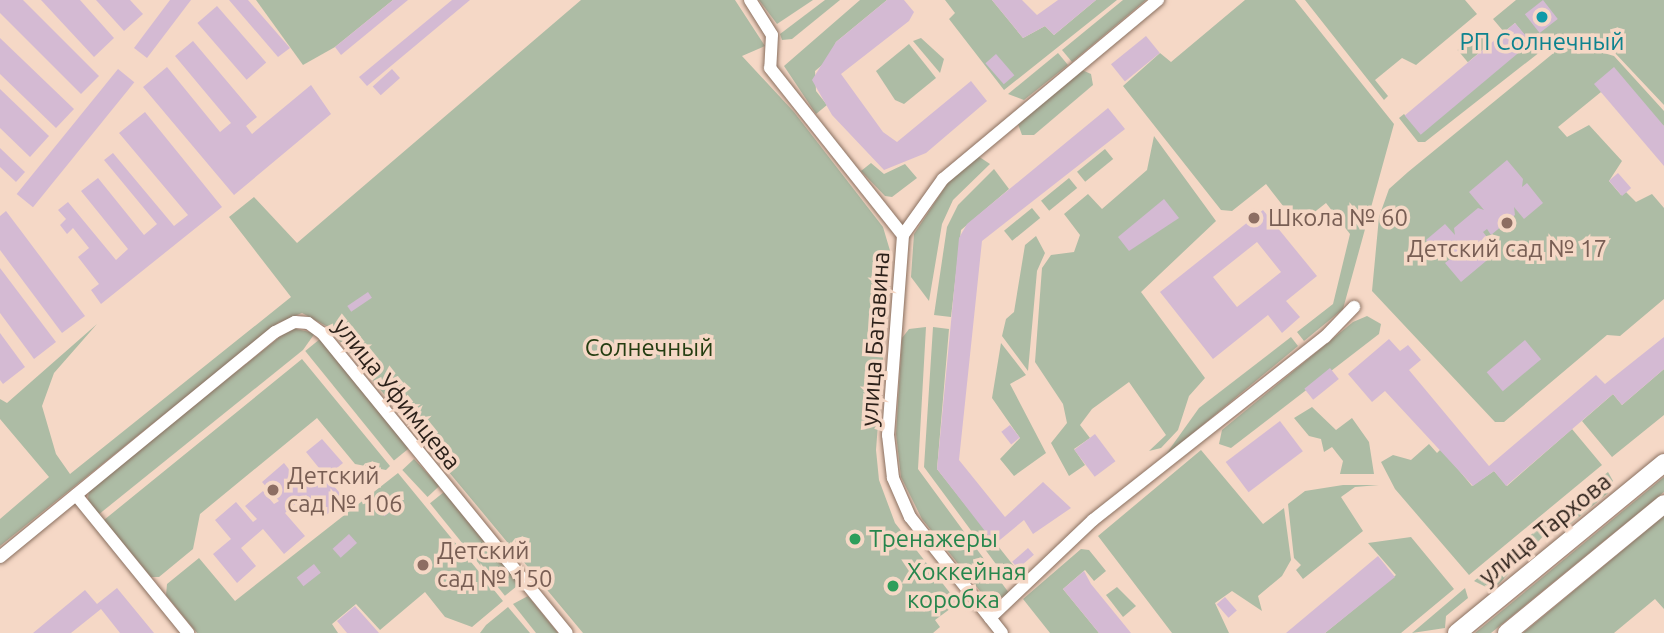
<!DOCTYPE html>
<meta charset="utf-8">
<style>
body{margin:0}
#map{position:relative;width:1664px;height:633px;overflow:hidden;background:#f5d8c6;font-family:Ubuntu,sans-serif}
div>[style]{position:absolute}
[style*='--x']{left:calc(var(--x)*1px);top:calc(var(--y)*1px);width:calc(var(--w)*1px);rotate:calc(var(--a)*1deg)}
.green>*{inset:0;background:#adbca5;transform-origin:0 0}
.building>*{inset:0;background:#d4bad3;transform-origin:0 0}
.roads{filter:drop-shadow(0 0 2px #8a7060) drop-shadow(0 0 2px #8a7060)}
.minor>*{height:12px;margin:-6px;padding:0 6px;transform-origin:6px;border-radius:6px;background:#fff}
.secondary>*{height:18px;margin:-9px;padding:0 9px;transform-origin:9px;border-radius:9px;background:#fff}
.dots>*{width:19px;height:19px;translate:-50% -50%;box-sizing:border-box;border:4px solid #f5d8c6;border-radius:50%}
span{translate:-50% -50%;white-space:nowrap;text-align:center;line-height:1.15;-webkit-text-stroke:7px #f5d8c6;paint-order:stroke}
.culture-label{font-size:24px;color:#0d838f}
.education-label{font-size:24px;color:#785e54}
.left{translate:0 -50%;text-align:left}
.street-label{font-size:24px;color:#2c211a}
.park-label{font-size:24px;color:#243d11}
.leisure-label{font-size:24px;color:#27864d}
</style>
<div id="map">
<div class="green">
<div style="clip-path:polygon(256px 0,393px 0,335px 47px,303px 65px)"></div>
<div style="clip-path:polygon(581px 0,735px 0,765px 46px,742px 56px,794px 112px,883px 227px,891px 254px,876px 450px,879px 480px,895px 523px,958px 603px,935px 620px,940px 627px,933px 633px,583px 633px,328px 327px,302px 313px,278px 323px,0 546px,0 519px,49px 477px,0 419px,0 399px,7px 403px,97px 324px,54px 373px,42px 406px,56px 454px,70px 474px,291px 297px,229px 217px,254px 197px,297px 243px)"></div>
<div style="clip-path:polygon(759px 0,813px 0,777px 24px)"></div>
<div style="clip-path:polygon(825px 0,840px 0,792px 39px,782px 40px,780px 34px)"></div>
<div style="clip-path:polygon(860px 0,887px 0,836px 42px,828px 60px,815px 71px,816px 91px,827px 105px,816px 114px,784px 66px)"></div>
<div style="clip-path:polygon(945px 0,992px 0,1023px 38px,1045px 26px,1054px 35px,1096px 0,1117px 0,1004px 90px,949px 19px,955px 13px)"></div>
<div style="clip-path:polygon(1123px 0,1146px 0,1072px 62px,1062px 50px)"></div>
<div style="clip-path:polygon(1245px 0,1295px 0,1394px 124px,1343px 309px,1304px 341px,1297px 332px,1333px 304px,1350px 234px,1326px 203px,1298px 225px,1266px 184px,1232px 211px,1221px 210px,1123px 86px,1160px 53px,1171px 62px)"></div>
<div style="clip-path:polygon(1305px 0,1465px 0,1477px 14px,1416px 65px,1402px 58px,1375px 80px,1388px 96px,1384px 100px)"></div>
<div style="clip-path:polygon(1516px 0,1664px 0,1664px 105px,1615px 53px,1559px 37px,1425px 142px,1418px 142px,1399px 118px,1404px 114px,1421px 133px,1530px 42px,1515px 23px,1504px 32px,1493px 19px)"></div>
<div style="left:1479px;top:32px;width:16px;height:28px;rotate:50deg"></div>
<div style="clip-path:polygon(921px 38px,944px 59px,940px 73px,913px 41px)"></div>
<div style="clip-path:polygon(1567px 42px,1614px 56px,1664px 111px,1664px 126px,1601px 92px,1558px 127px,1567px 137px,1589px 125px,1622px 161px,1609px 181px,1621px 195px,1626px 192px,1636px 202px,1652px 194px,1664px 208px,1664px 299px,1620px 336px,1607px 335px,1504px 422px,1495px 422px,1372px 291px,1379px 217px,1389px 189px,1408px 172px)"></div>
<div style="clip-path:polygon(909px 44px,936px 78px,904px 104px,895px 100px,876px 71px)"></div>
<div style="clip-path:polygon(1058px 53px,1068px 65px,1024px 100px,1008px 94px)"></div>
<div style="clip-path:polygon(1082px 70px,1091px 74px,1093px 85px,1034px 135px,1022px 135px,1018px 124px)"></div>
<div style="clip-path:polygon(1154px 136px,1216px 221px,1141px 292px,1205px 378px,1189px 396px,1178px 430px,1161px 448px,1149px 451px,1166px 435px,1129px 382px,1092px 409px,1080px 425px,1090px 438px,1074px 449px,1085px 465px,1069px 476px,1051px 443px,1067px 423px,1063px 404px,1035px 362px,1042px 268px,1051px 255px,1074px 252px,1080px 235px,1064px 214px,1088px 194px,1102px 209px,1147px 170px)"></div>
<div style="left:1105px;top:149px;width:13px;height:36px;rotate:51deg"></div>
<div style="clip-path:polygon(978px 156px,990px 164px,953px 200px,942px 224px,929px 301px,911px 277px,914px 234px,951px 178px)"></div>
<div style="clip-path:polygon(871px 163px,884px 174px,905px 164px,917px 178px,892px 197px,885px 196px,861px 171px)"></div>
<div style="clip-path:polygon(994px 169px,1009px 189px,961px 230px,951px 317px,934px 315px,947px 227px,958px 205px)"></div>
<div style="left:1069px;top:178px;width:13px;height:36px;rotate:51deg"></div>
<div style="left:1032px;top:208px;width:13px;height:36px;rotate:51deg"></div>
<div style="clip-path:polygon(1036px 236px,1045px 253px,1037px 271px,1028px 371px,1002px 336px,1006px 319px,1014px 312px,1025px 245px)"></div>
<div style="clip-path:polygon(1367px 316px,1381px 324px,1379px 334px,1231px 448px,1219px 444px,1222px 430px,1353px 322px)"></div>
<div style="clip-path:polygon(926px 327px,918px 469px,1009px 593px,1000px 598px,984px 596px,922px 519px,901px 477px,896px 434px,902px 338px,909px 329px)"></div>
<div style="clip-path:polygon(933px 327px,949px 329px,937px 469px,1017px 570px,1007px 579px,924px 467px)"></div>
<div style="clip-path:polygon(291px 328px,315px 333px,303px 350px,98px 515px,88px 499px,89px 490px)"></div>
<div style="clip-path:polygon(1291px 337px,1298px 346px,1164px 457px,1199px 408px)"></div>
<div style="left:320px;top:339px;width:141px;height:19px;rotate:51deg"></div>
<div style="clip-path:polygon(1001px 343px,1026px 375px,1010px 384px,1046px 453px,1014px 476px,1000px 459px,1020px 438px,992px 398px)"></div>
<div style="clip-path:polygon(302px 359px,390px 466px,386px 470px,355px 464px,317px 418px,200px 514px,193px 549px,159px 577px,151px 577px,104px 520px)"></div>
<div style="clip-path:polygon(1664px 369px,1664px 415px,1612px 457px,1582px 421px,1613px 394px,1622px 405px)"></div>
<div style="clip-path:polygon(1312px 407px,1336px 430px,1352px 418px,1369px 442px,1374px 474px,1340px 474px,1343px 461px,1332px 447px,1324px 452px,1321px 439px,1309px 436px,1294px 418px)"></div>
<div style="clip-path:polygon(1572px 429px,1602px 465px,1469px 575px,1395px 489px,1381px 462px,1393px 455px,1411px 460px,1429px 444px,1437px 453px,1441px 449px,1472px 486px,1494px 471px,1507px 486px)"></div>
<div style="clip-path:polygon(1201px 450px,1263px 524px,1284px 508px,1291px 560px,1282px 576px,1258px 596px,1262px 611px,1232px 591px,1215px 603px,1229px 633px,1172px 633px,1098px 536px)"></div>
<div style="left:414px;top:459px;width:37px;height:16px;rotate:47deg"></div>
<div style="clip-path:polygon(1608px 472px,1613px 481px,1608px 493px,1566px 528px,1550px 529px,1498px 585px,1488px 588px,1474px 581px)"></div>
<div style="clip-path:polygon(398px 473px,503px 601px,472px 627px,445px 617px,425px 592px,380px 630px,356px 604px,332px 624px,338px 633px,197px 633px,166px 595px,167px 584px,199px 558px,235px 601px)"></div>
<div style="clip-path:polygon(1664px 477px,1664px 492px,1491px 633px,1475px 633px)"></div>
<div style="clip-path:polygon(1343px 485px,1379px 485px,1355px 487px,1341px 497px,1363px 531px,1303px 579px,1296px 570px,1301px 565px,1294px 558px,1288px 504px,1305px 491px)"></div>
<div style="left:444px;top:492px;width:119px;height:18px;rotate:51deg"></div>
<div style="clip-path:polygon(1664px 516px,1664px 609px,1655px 599px,1614px 633px,1523px 633px)"></div>
<div style="clip-path:polygon(1411px 537px,1454px 589px,1401px 633px,1325px 633px,1396px 575px,1368px 543px)"></div>
<div style="clip-path:polygon(1081px 549px,1089px 550px,1106px 571px,1094px 581px,1085px 570px,1063px 589px,1099px 633px,1050px 633px,1023px 599px)"></div>
<div style="clip-path:polygon(1117px 587px,1136px 606px,1123px 617px,1106px 595px)"></div>
<div style="clip-path:polygon(1465px 588px,1468px 598px,1446px 616px,1445px 628px,1412px 633px)"></div>
<div style="clip-path:polygon(528px 596px,558px 633px,536px 633px,513px 604px)"></div>
<div style="clip-path:polygon(508px 607px,530px 633px,480px 633px,486px 625px)"></div>
</div>
<div class="building">
<div style="clip-path:polygon(0 0,23px 0,99px 76px,81px 94px,0 13px)"></div>
<div style="clip-path:polygon(41px 0,80px 0,114px 38px,94px 57px)"></div>
<div style="clip-path:polygon(96px 0,130px 0,143px 14px,124px 31px)"></div>
<div style="clip-path:polygon(170px 0,191px 0,147px 58px,134px 48px)"></div>
<div style="clip-path:polygon(229px 0,248px 0,290px 48px,278px 57px)"></div>
<div style="clip-path:polygon(393px 0,408px 0,341px 55px,335px 47px)"></div>
<div style="clip-path:polygon(452px 0,470px 0,367px 86px,359px 77px)"></div>
<div style="clip-path:polygon(887px 0,904px 0,914px 12px,909px 21px,841px 74px,883px 132px,897px 142px,971px 81px,987px 101px,926px 153px,884px 170px,832px 115px,812px 80px,836px 42px)"></div>
<div style="clip-path:polygon(992px 0,1022px 0,1037px 15px,1058px 0,1096px 0,1054px 35px,1045px 26px,1023px 38px)"></div>
<div style="left:1543px;top:0;width:24px;height:23px;rotate:52deg"></div>
<div style="left:217px;top:6px;width:75px;height:26px;rotate:49deg"></div>
<div style="left:1515px;top:23px;width:25px;height:144px;rotate:50deg"></div>
<div style="left:1146px;top:36px;width:22px;height:45px;rotate:51deg"></div>
<div style="clip-path:polygon(0 38px,74px 109px,56px 128px,0 74px)"></div>
<div style="clip-path:polygon(193px 41px,257px 117px,246px 126px,252px 134px,311px 85px,331px 114px,234px 195px,143px 87px,167px 67px,220px 132px,231px 123px,175px 56px)"></div>
<div style="left:996px;top:54px;width:28px;height:14px;rotate:49deg"></div>
<div style="clip-path:polygon(1614px 67px,1664px 126px,1664px 166px,1594px 84px)"></div>
<div style="left:118px;top:69px;width:21px;height:161px;rotate:39deg"></div>
<div style="left:392px;top:69px;width:12px;height:26px;rotate:48deg"></div>
<div style="clip-path:polygon(0 89px,49px 136px,30px 157px,0 128px)"></div>
<div style="clip-path:polygon(1108px 108px,1125px 129px,982px 241px,959px 460px,1005px 517px,1043px 482px,1071px 508px,1033px 534px,1024px 520px,995px 544px,937px 469px,959px 238px,967px 224px)"></div>
<div style="clip-path:polygon(145px 112px,222px 207px,101px 304px,91px 290px,99px 284px,78px 257px,89px 248px,73px 228px,67px 234px,60px 225px,66px 219px,58px 210px,68px 202px,116px 260px,128px 249px,81px 191px,98px 178px,144px 235px,157px 224px,104px 160px,113px 153px,174px 226px,188px 215px,119px 133px)"></div>
<div style="clip-path:polygon(0 148px,25px 172px,16px 182px,0 167px)"></div>
<div style="clip-path:polygon(1507px 160px,1523px 179px,1522px 187px,1527px 183px,1543px 203px,1524px 219px,1514px 207px,1515px 215px,1491px 235px,1487px 229px,1483px 232px,1498px 251px,1461px 282px,1445px 263px,1450px 259px,1446px 255px,1441px 259px,1426px 240px,1445px 224px,1455px 235px,1454px 228px,1478px 208px,1484px 210px,1469px 192px)"></div>
<div style="left:1618px;top:173px;width:20px;height:12px;rotate:49deg"></div>
<div style="clip-path:polygon(1164px 199px,1179px 218px,1129px 251px,1118px 237px)"></div>
<div style="clip-path:polygon(evenodd,1263px 210px,1317px 276px,1286px 301px,1300px 317px,1282px 333px,1268px 315px,1213px 359px,1160px 292px,1263px 210px,1257px 242px,1281px 272px,1237px 307px,1213px 277px,1257px 242px)"></div>
<div style="clip-path:polygon(6px 211px,85px 316px,62px 333px,0 250px,0 216px)"></div>
<div style="clip-path:polygon(0 268px,56px 342px,34px 359px,0 313px)"></div>
<div style="left:368px;top:292px;width:7px;height:25px;rotate:56deg"></div>
<div style="clip-path:polygon(0 333px,25px 367px,3px 384px,0 380px)"></div>
<div style="clip-path:polygon(1664px 337px,1664px 369px,1622px 405px,1613px 394px,1506px 486px,1494px 471px,1473px 486px,1385px 391px,1372px 402px,1348px 374px,1389px 339px,1400px 351px,1408px 345px,1421px 360px,1409px 370px,1489px 466px,1596px 375px,1605px 384px)"></div>
<div style="left:1525px;top:340px;width:25px;height:50px;rotate:50deg"></div>
<div style="left:1330px;top:368px;width:14px;height:33px;rotate:51deg"></div>
<div style="left:1280px;top:421px;width:38px;height:68px;rotate:53deg"></div>
<div style="left:1010px;top:425px;width:16px;height:11px;rotate:52deg"></div>
<div style="left:1095px;top:434px;width:34px;height:26px;rotate:53deg"></div>
<div style="clip-path:polygon(322px 439px,343px 463px,326px 477px,345px 499px,324px 517px,306px 495px,285px 513px,305px 536px,284px 554px,263px 529px,241px 548px,256px 566px,237px 583px,213px 554px,231px 539px,215px 520px,236px 502px,253px 522px,257px 519px,245px 506px,263px 491px,274px 504px,279px 501px,262px 482px,284px 463px,300px 483px,319px 468px,306px 452px)"></div>
<div style="left:395px;top:494px;width:11px;height:22px;rotate:52deg"></div>
<div style="left:349px;top:534px;width:12px;height:22px;rotate:48deg"></div>
<div style="left:1028px;top:548px;width:9px;height:21px;rotate:49deg"></div>
<div style="clip-path:polygon(1378px 556px,1395px 577px,1325px 633px,1286px 633px)"></div>
<div style="left:314px;top:564px;width:11px;height:22px;rotate:52deg"></div>
<div style="clip-path:polygon(1084px 571px,1091px 584px,1131px 633px,1099px 633px,1063px 589px)"></div>
<div style="clip-path:polygon(117px 588px,154px 633px,120px 633px,101px 609px,71px 633px,33px 633px,85px 590px,97px 604px)"></div>
<div style="left:1225px;top:597px;width:18px;height:11px;rotate:49deg"></div>
<div style="clip-path:polygon(355px 606px,379px 633px,347px 633px,337px 621px)"></div>
</div>
<div class="roads">
<div class="minor">
<div style="--x:750;--y:0;--w:41;--a:57.8"></div>
<div style="--x:772;--y:35;--w:33;--a:93"></div>
<div style="--x:770;--y:68;--w:213;--a:51.5"></div>
<div style="--x:76;--y:495;--w:178;--a:50.9"></div>
<div style="--x:0;--y:557;--w:355;--a:-39.3"></div>
<div style="--x:275;--y:332;--w:22;--a:-27"></div>
<div style="--x:295;--y:322;--w:13;--a:4"></div>
<div style="--x:308;--y:323;--w:17;--a:36"></div>
<div style="--x:322;--y:333;--w:387;--a:50.8"></div>
<div style="--x:990;--y:618;--w:142;--a:-43.6"></div>
<div style="--x:1093;--y:520;--w:295;--a:-38.3"></div>
<div style="--x:1325;--y:337;--w:42;--a:-46"></div>
<div style="--x:1002;--y:633;--w:148;--a:-128.4"></div>
<div style="--x:910;--y:517;--w:43;--a:-113.6"></div>
<div style="--x:893;--y:478;--w:43;--a:-96.6"></div>
<div style="--x:888;--y:435;--w:201;--a:-85.7"></div>
<div style="--x:903;--y:235;--w:69;--a:-54.5"></div>
<div style="--x:943;--y:179;--w:280;--a:-39.8"></div>
</div>
<div class="secondary">
<div style="--x:1457;--y:633;--w:268;--a:-39.4"></div>
<div style="--x:1507;--y:633;--w:203;--a:-39.4"></div>
</div>
</div>
<div class="dots">
<div style="left:1542px;top:17px;background:#0f9aa8"></div>
<div style="left:1254px;top:218px;background:#8d6e63"></div>
<div style="left:1507px;top:223px;background:#8d6e63"></div>
<div style="left:273px;top:490px;background:#8d6e63"></div>
<div style="left:855px;top:539px;background:#2e9e5b"></div>
<div style="left:423px;top:565px;background:#8d6e63"></div>
<div style="left:893px;top:586px;background:#2e9e5b"></div>
</div>
<div class="culture-label">
<span style="left:1542px;top:42px">РП Солнечный</span>
</div>
<div class="education-label">
<span class="left" style="left:1268px;top:218px">Школа № 60</span>
<span style="left:1507px;top:249px">Детский сад № 17</span>
<span class="left" style="left:287px;top:490px">Детский<br>сад № 106</span>
<span class="left" style="left:437px;top:565px">Детский<br>сад № 150</span>
</div>
<div class="street-label">
<span style="left:875px;top:339px;rotate:-86deg">улица Батавина</span>
<span style="left:397px;top:394px;rotate:51deg">улица Уфимцева</span>
<span style="left:1545px;top:529px;rotate:-39deg">улица Тархова</span>
</div>
<div class="park-label">
<span style="left:649px;top:348px">Солнечный</span>
</div>
<div class="leisure-label">
<span class="left" style="left:869px;top:539px">Тренажеры</span>
<span class="left" style="left:907px;top:586px">Хоккейная<br>коробка</span>
</div>
</div>
